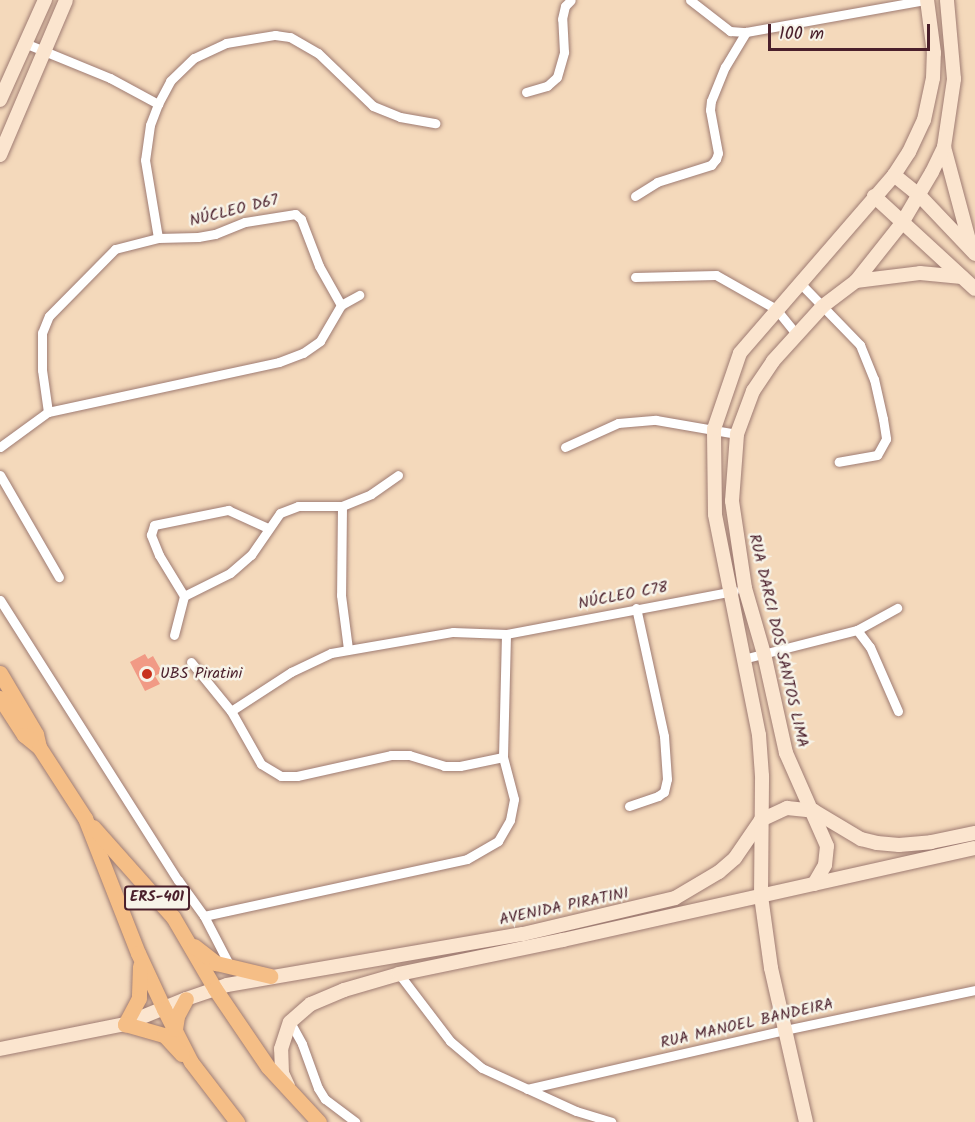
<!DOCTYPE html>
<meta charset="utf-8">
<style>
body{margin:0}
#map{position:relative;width:975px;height:1122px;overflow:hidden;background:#f4d9bb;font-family:Kalam,sans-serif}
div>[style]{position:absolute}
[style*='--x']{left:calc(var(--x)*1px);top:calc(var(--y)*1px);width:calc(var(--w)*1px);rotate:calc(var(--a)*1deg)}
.building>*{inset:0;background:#f19a85}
.roads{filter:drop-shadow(0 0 2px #9f7c73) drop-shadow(0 0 2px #9f7c73)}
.street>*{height:9px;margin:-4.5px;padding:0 4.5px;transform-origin:4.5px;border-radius:4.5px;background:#fff}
.secondary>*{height:14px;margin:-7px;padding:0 7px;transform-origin:7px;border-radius:7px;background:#fbe5cf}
.primary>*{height:15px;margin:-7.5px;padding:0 7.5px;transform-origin:7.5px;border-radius:7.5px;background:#f5be86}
.dots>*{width:16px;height:16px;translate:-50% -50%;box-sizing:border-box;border:3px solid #f7f3e8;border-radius:50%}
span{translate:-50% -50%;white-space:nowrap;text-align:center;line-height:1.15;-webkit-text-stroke:5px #f7f3e8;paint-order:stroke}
.shield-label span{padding:2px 4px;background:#f7f3e8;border:2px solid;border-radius:4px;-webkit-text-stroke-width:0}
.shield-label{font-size:15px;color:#4a1f2b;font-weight:700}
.street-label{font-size:16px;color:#4a1f2b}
.poi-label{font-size:16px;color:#4a1f2b}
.left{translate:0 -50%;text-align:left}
.scale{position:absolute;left:768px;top:24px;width:162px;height:27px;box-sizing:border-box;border:3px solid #4a1f2b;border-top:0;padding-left:8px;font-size:18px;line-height:21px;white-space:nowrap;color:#4a1f2b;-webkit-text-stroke:4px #f7f3e8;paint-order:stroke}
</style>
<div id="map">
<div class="building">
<div style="clip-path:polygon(145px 654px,148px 659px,153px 656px,162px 672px,155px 676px,160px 684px,145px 691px,130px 662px)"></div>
</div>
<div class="roads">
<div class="street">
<div style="--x:690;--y:0;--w:51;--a:37.8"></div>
<div style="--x:730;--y:31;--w:16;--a:4"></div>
<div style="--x:746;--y:32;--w:183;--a:-10.1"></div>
<div style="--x:27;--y:44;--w:90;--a:22.3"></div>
<div style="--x:110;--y:78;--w:55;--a:28.4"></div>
<div style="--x:158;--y:104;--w:22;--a:111"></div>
<div style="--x:150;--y:125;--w:35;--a:98"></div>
<div style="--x:145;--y:160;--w:79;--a:80.5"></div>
<div style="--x:158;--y:238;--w:40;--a:-1.4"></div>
<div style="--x:198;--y:237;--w:17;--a:-10"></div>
<div style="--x:215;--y:234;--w:32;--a:-22"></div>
<div style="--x:245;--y:222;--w:51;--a:-9.1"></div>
<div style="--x:295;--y:214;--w:8;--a:40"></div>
<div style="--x:301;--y:219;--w:50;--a:69"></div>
<div style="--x:319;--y:266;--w:45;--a:60.6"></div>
<div style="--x:341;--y:305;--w:21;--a:-29"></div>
<div style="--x:526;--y:92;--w:22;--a:-16"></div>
<div style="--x:547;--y:86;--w:13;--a:-42"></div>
<div style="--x:557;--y:77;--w:26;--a:-74"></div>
<div style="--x:564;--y:52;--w:33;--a:-93"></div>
<div style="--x:562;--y:19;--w:13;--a:-77"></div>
<div style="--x:565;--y:6;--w:8;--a:-45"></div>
<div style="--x:158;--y:104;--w:26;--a:-62"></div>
<div style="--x:170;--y:81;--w:33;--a:-44"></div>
<div style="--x:194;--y:58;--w:35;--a:-25"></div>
<div style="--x:226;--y:43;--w:50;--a:-9.3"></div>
<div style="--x:275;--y:35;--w:15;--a:8"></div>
<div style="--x:290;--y:37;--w:32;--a:30"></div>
<div style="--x:318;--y:53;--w:76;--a:43.9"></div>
<div style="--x:373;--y:106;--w:29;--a:22"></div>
<div style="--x:400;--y:117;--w:36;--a:10"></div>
<div style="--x:635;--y:196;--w:26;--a:-32"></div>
<div style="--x:657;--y:182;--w:57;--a:-17.5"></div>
<div style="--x:711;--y:165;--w:8;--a:-50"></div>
<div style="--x:716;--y:159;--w:6;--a:-72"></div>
<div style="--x:718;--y:153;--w:44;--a:-100.5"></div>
<div style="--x:710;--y:110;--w:9;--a:-84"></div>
<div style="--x:711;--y:101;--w:37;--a:-68"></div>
<div style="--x:725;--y:67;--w:41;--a:-59"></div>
<div style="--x:635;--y:277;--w:81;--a:-1.4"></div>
<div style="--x:716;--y:275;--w:69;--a:29.5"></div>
<div style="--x:776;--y:309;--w:32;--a:51"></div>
<div style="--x:799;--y:282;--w:88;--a:45.9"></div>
<div style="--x:860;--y:345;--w:37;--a:68"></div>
<div style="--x:874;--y:379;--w:41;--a:77.3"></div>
<div style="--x:883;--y:419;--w:20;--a:81"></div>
<div style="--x:886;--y:439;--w:18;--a:119"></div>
<div style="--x:877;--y:455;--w:39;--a:170"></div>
<div style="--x:48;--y:412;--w:42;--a:-98.1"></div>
<div style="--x:42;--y:370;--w:37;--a:-90"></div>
<div style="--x:42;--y:333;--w:18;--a:-68"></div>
<div style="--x:49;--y:316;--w:94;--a:-45.4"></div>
<div style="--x:115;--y:249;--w:44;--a:-14.3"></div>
<div style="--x:0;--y:447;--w:59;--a:-36.1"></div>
<div style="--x:48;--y:412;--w:236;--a:-12.2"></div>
<div style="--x:279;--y:362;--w:26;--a:-21"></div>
<div style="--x:303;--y:353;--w:21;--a:-35"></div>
<div style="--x:320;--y:341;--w:42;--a:-59.7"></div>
<div style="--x:565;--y:447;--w:58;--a:-24.4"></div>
<div style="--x:618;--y:423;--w:38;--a:-5"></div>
<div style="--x:656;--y:420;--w:82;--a:9.8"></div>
<div style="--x:0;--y:475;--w:118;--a:60"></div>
<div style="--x:342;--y:506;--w:89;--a:90.6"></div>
<div style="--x:341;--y:595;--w:54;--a:82.6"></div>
<div style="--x:184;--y:596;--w:48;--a:-121.4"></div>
<div style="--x:159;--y:555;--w:22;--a:-112"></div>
<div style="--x:151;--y:535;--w:10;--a:-73"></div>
<div style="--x:154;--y:525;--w:76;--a:-11.5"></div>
<div style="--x:228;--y:510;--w:44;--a:24.2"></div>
<div style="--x:0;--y:600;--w:332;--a:57.6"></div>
<div style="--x:178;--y:880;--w:44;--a:54.2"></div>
<div style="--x:204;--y:916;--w:59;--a:62.6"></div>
<div style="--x:857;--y:630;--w:21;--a:53"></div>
<div style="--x:870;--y:647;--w:70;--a:66.4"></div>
<div style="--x:174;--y:635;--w:40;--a:-75.6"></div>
<div style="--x:184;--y:596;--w:51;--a:-26.6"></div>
<div style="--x:230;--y:573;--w:28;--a:-41"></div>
<div style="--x:251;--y:555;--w:51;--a:-55.4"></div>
<div style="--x:280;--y:513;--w:19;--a:-21"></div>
<div style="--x:298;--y:506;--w:44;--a:0"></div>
<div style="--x:342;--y:506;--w:31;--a:-22"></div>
<div style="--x:371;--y:494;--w:33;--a:-35"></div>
<div style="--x:743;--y:659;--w:118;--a:-14.3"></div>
<div style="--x:857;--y:630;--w:46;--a:-28.8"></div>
<div style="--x:191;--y:662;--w:63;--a:50.8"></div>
<div style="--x:231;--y:711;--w:61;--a:60.5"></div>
<div style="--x:261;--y:764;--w:23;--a:31"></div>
<div style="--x:281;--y:776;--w:16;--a:0"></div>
<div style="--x:297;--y:776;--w:96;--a:-12.6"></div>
<div style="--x:391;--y:755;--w:18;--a:0"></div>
<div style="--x:409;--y:755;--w:37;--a:17"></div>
<div style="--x:444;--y:766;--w:16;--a:0"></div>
<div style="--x:460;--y:766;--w:44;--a:-11.8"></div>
<div style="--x:231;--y:711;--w:72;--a:-33"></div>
<div style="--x:291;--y:672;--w:44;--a:-25.4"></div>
<div style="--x:331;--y:653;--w:124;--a:-9.8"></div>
<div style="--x:453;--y:632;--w:53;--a:2.2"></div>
<div style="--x:506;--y:634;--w:232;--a:-10.7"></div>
<div style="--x:629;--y:806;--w:31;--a:-19"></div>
<div style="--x:658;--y:796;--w:7;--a:-34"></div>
<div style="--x:664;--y:792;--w:13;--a:-77"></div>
<div style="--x:667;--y:779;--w:43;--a:-94"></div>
<div style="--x:664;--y:736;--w:131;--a:-102.3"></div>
<div style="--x:204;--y:916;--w:269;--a:-12.2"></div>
<div style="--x:467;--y:859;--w:36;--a:-30"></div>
<div style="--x:498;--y:841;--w:24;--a:-60"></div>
<div style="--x:510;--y:820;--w:21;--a:-79"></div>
<div style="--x:514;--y:799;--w:43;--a:-104.7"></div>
<div style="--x:503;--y:757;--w:123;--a:-88.6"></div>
<div style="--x:399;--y:974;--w:84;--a:52.7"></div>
<div style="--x:450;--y:1041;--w:42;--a:40.2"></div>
<div style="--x:482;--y:1068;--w:103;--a:24.6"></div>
<div style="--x:576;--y:1111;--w:37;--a:17"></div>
<div style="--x:290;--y:1022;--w:25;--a:61"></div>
<div style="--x:302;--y:1044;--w:47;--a:70"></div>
<div style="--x:318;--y:1088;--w:13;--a:58"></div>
<div style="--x:325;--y:1099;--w:38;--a:37"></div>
<div style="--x:527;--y:1089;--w:265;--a:-12.9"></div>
<div style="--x:785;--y:1030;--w:194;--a:-11.9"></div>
</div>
<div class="secondary">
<div style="--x:0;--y:100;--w:110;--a:-65.8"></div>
<div style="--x:944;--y:147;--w:105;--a:75"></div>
<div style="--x:0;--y:155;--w:168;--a:-66.9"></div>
<div style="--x:894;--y:175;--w:33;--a:39"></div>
<div style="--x:920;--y:196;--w:80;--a:46.5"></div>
<div style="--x:874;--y:196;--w:137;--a:42.6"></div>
<div style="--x:856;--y:281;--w:64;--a:-7.1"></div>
<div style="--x:920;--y:273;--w:42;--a:5.4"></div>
<div style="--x:814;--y:884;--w:22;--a:-60"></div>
<div style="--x:825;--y:865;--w:19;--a:-84"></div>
<div style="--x:827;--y:846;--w:102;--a:-113.8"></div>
<div style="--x:786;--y:753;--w:101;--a:-102.5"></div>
<div style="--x:764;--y:654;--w:69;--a:-106.1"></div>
<div style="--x:745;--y:588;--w:88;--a:-98.5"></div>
<div style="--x:732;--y:501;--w:67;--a:-85.7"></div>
<div style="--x:737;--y:434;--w:46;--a:-69.6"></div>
<div style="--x:753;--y:391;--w:36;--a:-56"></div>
<div style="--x:773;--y:361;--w:74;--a:-47.7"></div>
<div style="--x:823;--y:306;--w:41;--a:-37.1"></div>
<div style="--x:856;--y:281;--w:74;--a:-51.6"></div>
<div style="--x:902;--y:223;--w:59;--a:-59.5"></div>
<div style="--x:932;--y:172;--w:28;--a:-64"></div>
<div style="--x:944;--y:147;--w:69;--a:-81.6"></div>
<div style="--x:954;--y:79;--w:79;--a:-95.1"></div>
<div style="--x:0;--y:1049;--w:127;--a:-11.3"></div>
<div style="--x:125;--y:1024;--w:66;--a:-22.3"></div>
<div style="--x:186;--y:999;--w:43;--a:-18.9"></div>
<div style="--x:227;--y:985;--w:300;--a:-9.8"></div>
<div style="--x:523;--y:934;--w:156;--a:-13.3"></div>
<div style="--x:675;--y:898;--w:51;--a:-30.6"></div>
<div style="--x:719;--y:872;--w:21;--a:-41"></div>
<div style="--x:735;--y:858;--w:46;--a:-55.6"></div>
<div style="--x:761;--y:820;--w:29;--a:-25"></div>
<div style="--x:787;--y:808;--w:27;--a:6"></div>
<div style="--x:814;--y:811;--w:55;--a:30.8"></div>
<div style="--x:861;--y:839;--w:16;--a:14"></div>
<div style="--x:877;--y:843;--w:22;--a:5"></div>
<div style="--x:899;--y:845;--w:32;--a:-5"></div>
<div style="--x:931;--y:842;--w:45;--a:-11.6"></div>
<div style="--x:288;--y:1086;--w:14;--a:-115"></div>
<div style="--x:282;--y:1073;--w:24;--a:-92"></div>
<div style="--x:281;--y:1049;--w:28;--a:-72"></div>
<div style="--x:290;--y:1022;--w:28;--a:-41"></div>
<div style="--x:311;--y:1004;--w:36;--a:-23"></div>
<div style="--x:344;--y:990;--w:57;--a:-16.2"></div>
<div style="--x:399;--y:974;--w:167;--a:-11.7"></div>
<div style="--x:563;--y:940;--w:422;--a:-12.6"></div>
<div style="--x:806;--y:1122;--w:158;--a:-102.8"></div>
<div style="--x:771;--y:968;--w:73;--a:-97.9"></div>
<div style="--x:761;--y:896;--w:120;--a:-89.5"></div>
<div style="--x:762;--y:776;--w:41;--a:-94.2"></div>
<div style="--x:759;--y:735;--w:225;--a:-101.3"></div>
<div style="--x:715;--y:514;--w:85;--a:-90.7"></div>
<div style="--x:714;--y:429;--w:80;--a:-71.1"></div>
<div style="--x:740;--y:353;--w:235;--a:-49.1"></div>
<div style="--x:894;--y:175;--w:27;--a:-57"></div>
<div style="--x:909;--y:152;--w:35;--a:-65"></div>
<div style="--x:924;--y:120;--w:43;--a:-77.9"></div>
<div style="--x:933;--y:78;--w:25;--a:-88"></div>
<div style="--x:934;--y:53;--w:53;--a:-97.5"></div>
</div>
<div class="primary">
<div style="--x:0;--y:673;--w:71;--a:59.5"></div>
<div style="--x:36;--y:734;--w:13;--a:77"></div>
<div style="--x:0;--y:698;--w:44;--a:57"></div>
<div style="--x:24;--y:735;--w:19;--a:39"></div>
<div style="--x:39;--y:747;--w:85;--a:57.1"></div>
<div style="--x:85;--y:818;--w:145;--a:68.6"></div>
<div style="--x:138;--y:953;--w:62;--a:65.1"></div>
<div style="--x:164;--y:1009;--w:59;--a:63"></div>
<div style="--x:191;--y:1062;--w:76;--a:52.5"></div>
<div style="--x:93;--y:827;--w:120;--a:48.4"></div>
<div style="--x:173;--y:917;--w:83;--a:59.7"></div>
<div style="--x:215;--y:989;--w:94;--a:55.8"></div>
<div style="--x:268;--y:1067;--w:75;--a:47.2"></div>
<div style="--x:194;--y:946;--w:28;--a:38"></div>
<div style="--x:216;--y:963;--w:56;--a:13.5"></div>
<div style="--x:140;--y:966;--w:32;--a:92"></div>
<div style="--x:139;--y:998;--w:30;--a:118"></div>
<div style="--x:125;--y:1024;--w:41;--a:15.8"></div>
<div style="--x:164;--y:1035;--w:26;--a:47"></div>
<div style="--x:175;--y:1029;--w:13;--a:-81"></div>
<div style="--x:177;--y:1016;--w:19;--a:-62"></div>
</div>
</div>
<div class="dots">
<div style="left:147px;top:674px;background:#c8321e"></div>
</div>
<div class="shield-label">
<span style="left:157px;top:898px">ERS-401</span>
</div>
<div class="street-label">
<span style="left:234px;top:211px;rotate:-14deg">NÚCLEO D67</span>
<span style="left:623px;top:596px;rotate:-11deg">NÚCLEO C78</span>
<span style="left:778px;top:641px;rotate:77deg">RUA DARCI DOS SANTOS LIMA</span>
<span style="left:564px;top:907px;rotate:-12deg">AVENIDA PIRATINI</span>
<span style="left:747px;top:1024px;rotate:-13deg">RUA MANOEL BANDEIRA</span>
</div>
<div class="poi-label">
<span class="left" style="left:160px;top:674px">UBS Piratini</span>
</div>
<div class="scale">100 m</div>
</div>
